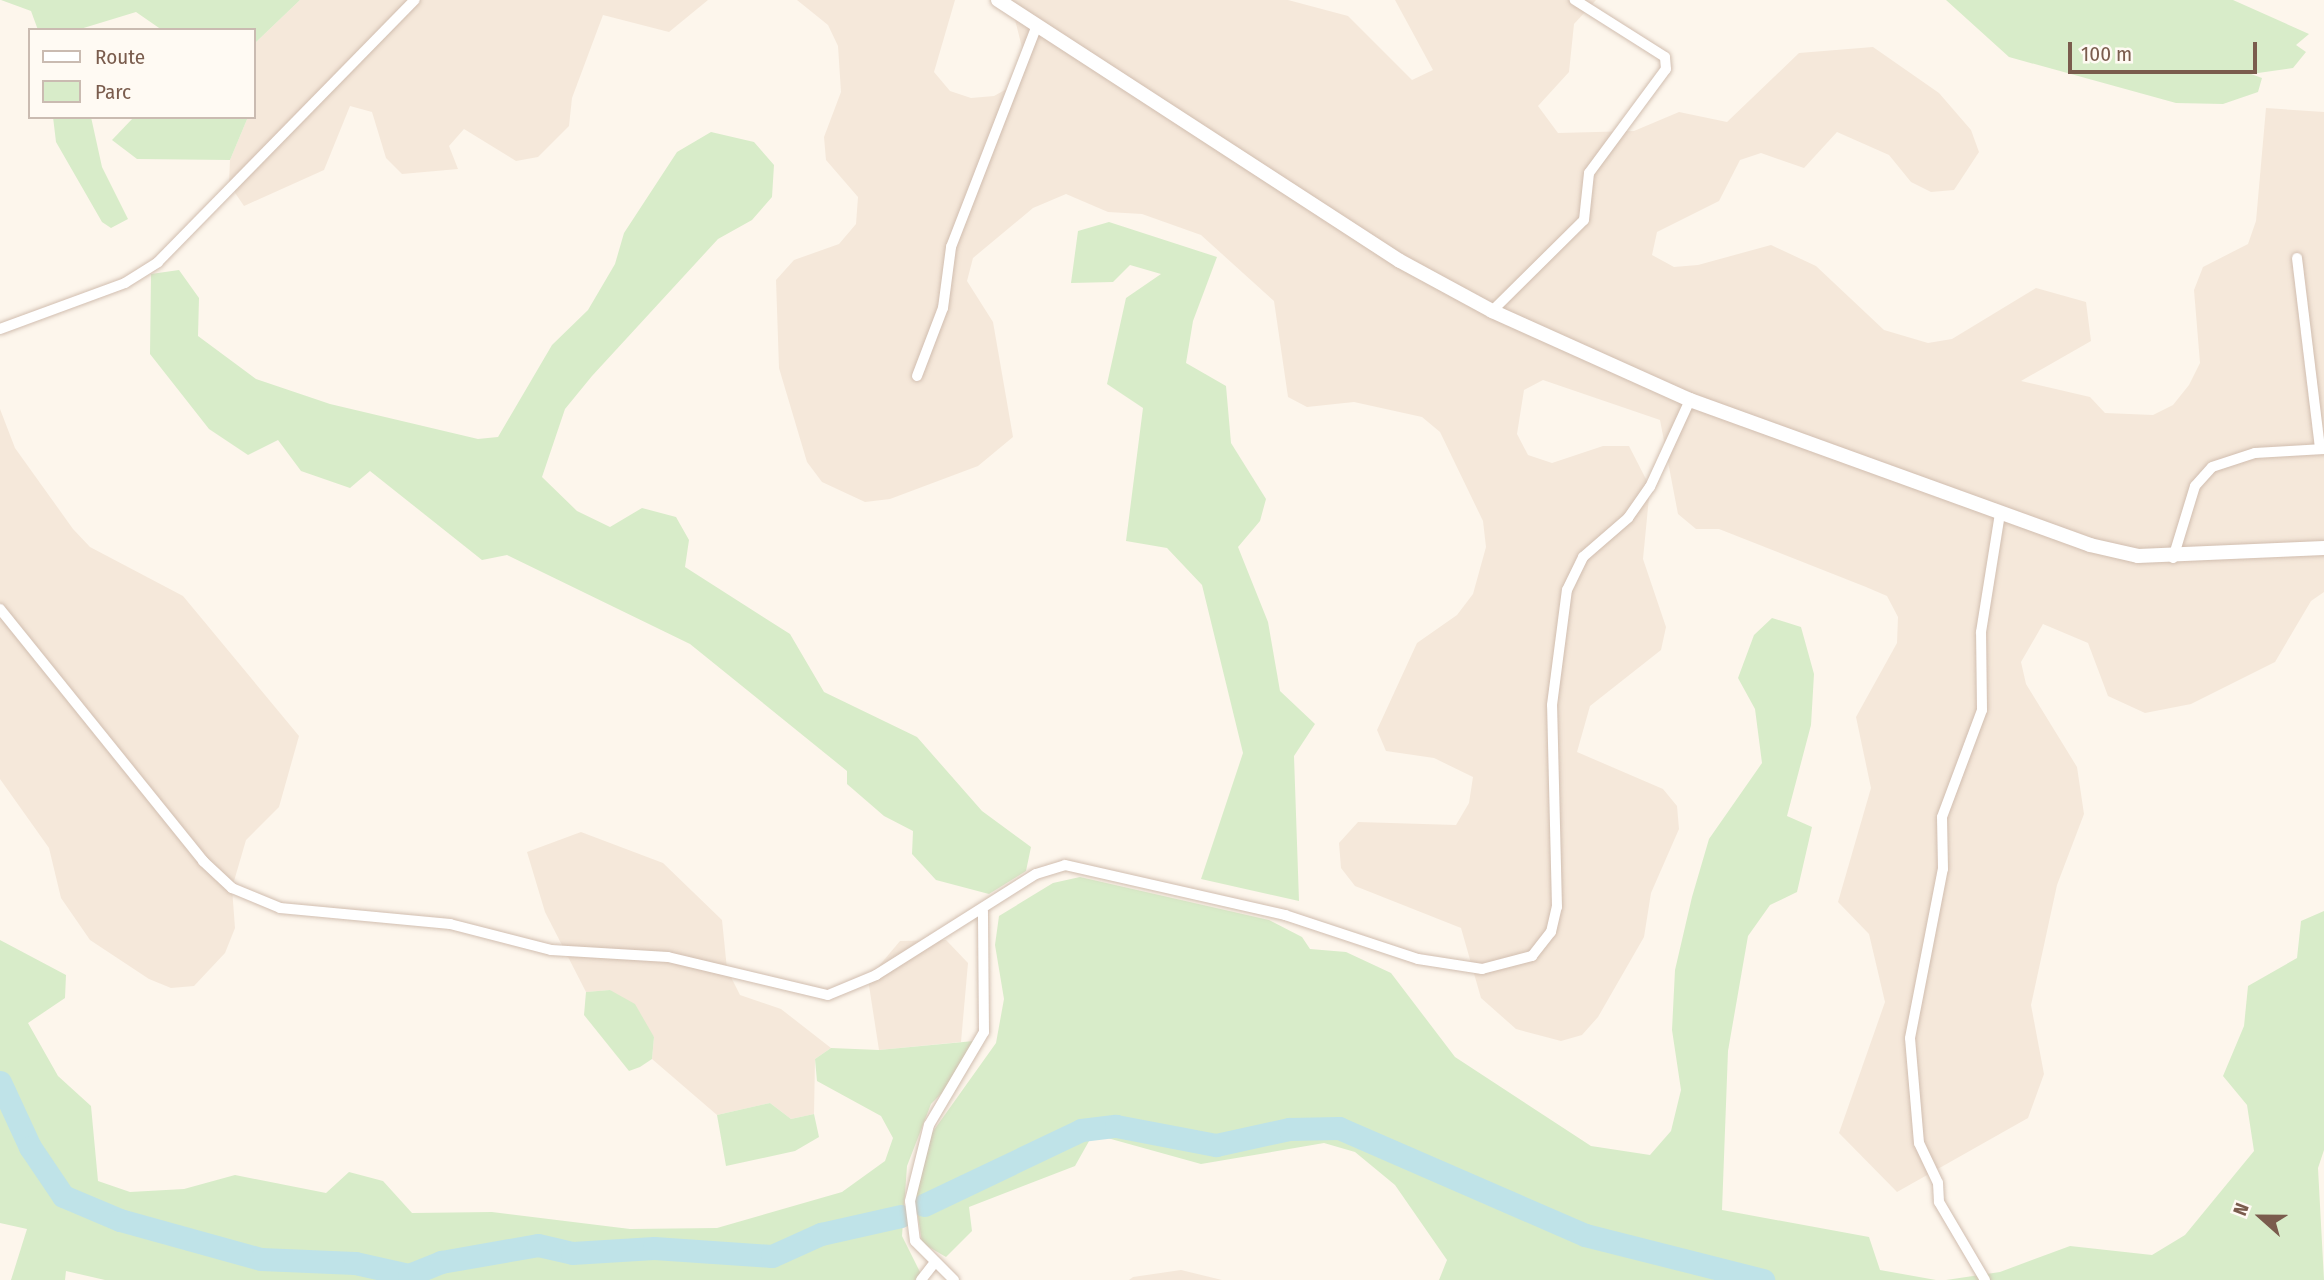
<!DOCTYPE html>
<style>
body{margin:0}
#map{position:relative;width:2324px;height:1280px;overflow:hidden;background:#fdf6ec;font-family:"Fira Sans Condensed",sans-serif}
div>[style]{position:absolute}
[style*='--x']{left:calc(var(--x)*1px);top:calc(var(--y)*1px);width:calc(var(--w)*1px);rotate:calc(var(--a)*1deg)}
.residential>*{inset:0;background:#f5e8da}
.green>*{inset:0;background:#d8ecc9}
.river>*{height:23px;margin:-11.5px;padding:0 11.5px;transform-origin:11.5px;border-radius:11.5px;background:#bfe3e8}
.roads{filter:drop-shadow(0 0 2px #d1beb0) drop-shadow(0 0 2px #d1beb0)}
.minor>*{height:10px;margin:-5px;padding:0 5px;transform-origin:5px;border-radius:5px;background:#fff}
.tertiary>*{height:14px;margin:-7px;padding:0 7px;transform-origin:7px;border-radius:7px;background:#fff}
span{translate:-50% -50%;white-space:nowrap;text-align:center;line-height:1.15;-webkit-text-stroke:5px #fffaf3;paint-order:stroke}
.legend{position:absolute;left:28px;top:28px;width:228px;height:91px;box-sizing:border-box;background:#fffaf3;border:2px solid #cabbb1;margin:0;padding:9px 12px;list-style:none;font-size:21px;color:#7a5c4d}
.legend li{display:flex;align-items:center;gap:14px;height:35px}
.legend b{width:35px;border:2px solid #cabbb1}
.north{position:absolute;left:2226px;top:1182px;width:70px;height:70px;-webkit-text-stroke:5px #fffaf3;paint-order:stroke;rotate:291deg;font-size:19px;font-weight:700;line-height:28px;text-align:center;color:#7a5c4d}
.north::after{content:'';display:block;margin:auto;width:24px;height:32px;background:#7a5c4d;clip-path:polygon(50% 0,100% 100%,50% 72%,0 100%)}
.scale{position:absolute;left:2068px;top:42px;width:189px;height:32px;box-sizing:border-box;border:4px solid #7a5c4d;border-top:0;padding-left:9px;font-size:21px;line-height:24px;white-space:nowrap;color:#7a5c4d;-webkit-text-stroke:5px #fffaf3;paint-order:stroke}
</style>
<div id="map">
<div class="residential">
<div style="clip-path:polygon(300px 0,708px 0,669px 32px,603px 15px,572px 98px,569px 126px,538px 157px,516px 161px,464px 129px,449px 146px,458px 169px,402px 174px,386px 158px,372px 112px,350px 106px,324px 170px,244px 206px,229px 184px,230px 160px,248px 117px,254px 117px,254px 44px)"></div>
<div style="clip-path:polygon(797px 0,955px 0,934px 72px,950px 91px,971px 98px,994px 96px,1014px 85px,1026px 63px,1010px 0,1288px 0,1348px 16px,1412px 80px,1433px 70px,1395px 0,1596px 0,1574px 24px,1569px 72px,1538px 106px,1558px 133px,1634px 131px,1679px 112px,1727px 122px,1799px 53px,1873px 47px,1939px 93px,1971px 130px,1979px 152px,1954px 190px,1931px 192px,1911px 182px,1889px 155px,1837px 132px,1804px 168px,1761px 153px,1740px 160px,1719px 201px,1657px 232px,1652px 255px,1674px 267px,1698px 265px,1771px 245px,1816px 266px,1884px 330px,1928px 343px,1952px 339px,2036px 288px,2086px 302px,2091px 341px,2021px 381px,2090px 397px,2105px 413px,2153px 415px,2173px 405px,2189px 385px,2200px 363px,2194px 290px,2203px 267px,2248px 244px,2256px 221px,2266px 108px,2324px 112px,2324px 592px,2311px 601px,2275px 662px,2191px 704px,2145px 713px,2108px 696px,2088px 643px,2043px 624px,2021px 662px,2026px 684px,2077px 767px,2084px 814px,2057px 885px,2031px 1005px,2044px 1074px,2028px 1118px,1897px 1192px,1839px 1133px,1885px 1002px,1869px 934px,1838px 902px,1871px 788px,1856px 717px,1897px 643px,1898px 617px,1887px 596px,1866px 587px,1719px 529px,1696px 529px,1678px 514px,1660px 420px,1543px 380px,1524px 390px,1517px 434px,1528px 455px,1552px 463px,1603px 446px,1629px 446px,1650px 487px,1643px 559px,1666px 627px,1661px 650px,1590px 706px,1577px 752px,1663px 789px,1677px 806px,1679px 829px,1651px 893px,1644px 937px,1598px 1017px,1582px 1035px,1561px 1041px,1516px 1029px,1481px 998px,1461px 928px,1355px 886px,1341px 868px,1339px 843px,1358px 822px,1456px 825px,1469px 803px,1473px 777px,1434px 758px,1386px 751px,1377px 730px,1417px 643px,1457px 615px,1473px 594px,1486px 547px,1483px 521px,1440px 432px,1422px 417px,1354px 402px,1307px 407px,1288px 397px,1274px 301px,1201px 235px,1142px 214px,1108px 212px,1066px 194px,1033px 208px,973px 258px,967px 281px,993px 322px,1013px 437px,978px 466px,890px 499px,865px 502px,822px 482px,807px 462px,779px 368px,776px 280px,794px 260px,839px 244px,856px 224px,858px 197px,826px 160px,824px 137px,841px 92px,838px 46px,828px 25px)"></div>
<div style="clip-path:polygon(0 409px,15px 448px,73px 529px,90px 547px,183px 596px,299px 736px,279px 807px,246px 840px,232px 888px,235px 928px,225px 953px,194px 986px,171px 988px,149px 979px,90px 940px,61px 898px,49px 848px,0 779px)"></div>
<div style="clip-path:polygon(581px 832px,663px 863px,722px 920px,727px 969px,740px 995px,781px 1009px,831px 1048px,815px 1059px,814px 1114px,791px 1119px,770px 1103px,717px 1115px,652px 1059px,654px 1037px,610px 990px,586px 992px,545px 912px,527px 852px)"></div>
<div style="clip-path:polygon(946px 940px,968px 963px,961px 1042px,879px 1050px,868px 979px,900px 941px)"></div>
<div style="clip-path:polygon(1181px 1270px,1222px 1280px,1129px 1280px,1133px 1277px)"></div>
</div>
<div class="green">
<div style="clip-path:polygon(1px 0,300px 0,254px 44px,254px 30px,162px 30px,136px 12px,77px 30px,38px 30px,31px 11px)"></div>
<div style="clip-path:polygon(1946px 0,2233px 0,2309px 34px,2296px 45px,2306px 52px,2293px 68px,2251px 74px,2262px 78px,2258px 92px,2223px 104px,2176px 103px,2009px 57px)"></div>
<div style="clip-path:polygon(53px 117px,91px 117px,102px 167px,128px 219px,111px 228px,102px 222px,56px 142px)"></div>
<div style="clip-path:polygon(134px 117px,248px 117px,230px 160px,137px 159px,112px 140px)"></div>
<div style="clip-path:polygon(711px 132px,754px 142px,774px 165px,772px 197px,752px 220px,718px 239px,592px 376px,565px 409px,542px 477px,577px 511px,610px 527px,642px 508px,676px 517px,689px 540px,685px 567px,790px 634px,824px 692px,917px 737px,982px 811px,1031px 847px,1026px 871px,989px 894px,936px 880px,912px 854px,913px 831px,884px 816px,847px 784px,847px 771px,690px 644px,507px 555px,482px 560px,370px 471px,350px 488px,301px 471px,278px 440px,248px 455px,209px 429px,150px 354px,151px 274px,179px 270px,199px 298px,198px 336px,256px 379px,330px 404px,478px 439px,498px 437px,552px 345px,588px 310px,615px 264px,624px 233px,677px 152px)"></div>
<div style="clip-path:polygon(1109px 222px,1217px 257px,1193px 321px,1186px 363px,1226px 386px,1231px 443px,1266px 499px,1260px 521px,1238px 547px,1268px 622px,1280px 691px,1315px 724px,1294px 756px,1299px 901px,1201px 879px,1243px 753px,1202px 585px,1167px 548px,1126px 541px,1143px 408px,1107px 384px,1126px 298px,1161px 274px,1130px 265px,1113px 282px,1071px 283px,1078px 231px)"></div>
<div style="clip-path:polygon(1772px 618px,1801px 627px,1814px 674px,1811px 725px,1787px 816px,1812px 827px,1797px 892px,1770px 905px,1748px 936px,1728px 1051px,1722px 1210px,1869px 1237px,1880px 1270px,1936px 1280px,1439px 1280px,1447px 1260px,1395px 1185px,1355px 1152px,1324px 1143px,1201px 1164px,1093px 1134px,1075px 1166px,969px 1207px,972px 1231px,946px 1257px,922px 1243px,915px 1196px,929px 1137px,996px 1043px,1004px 999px,995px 945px,999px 916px,1053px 883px,1080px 877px,1269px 920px,1302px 937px,1310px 949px,1346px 952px,1391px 973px,1455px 1057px,1591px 1146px,1650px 1155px,1671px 1131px,1681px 1090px,1672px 1030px,1675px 970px,1692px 897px,1709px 839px,1762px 763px,1755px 709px,1738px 678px,1754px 635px)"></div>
<div style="clip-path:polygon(2324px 911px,2324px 1150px,2318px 1168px,2324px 1280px,1946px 1280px,2000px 1272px,2070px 1246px,2152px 1255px,2185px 1235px,2254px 1151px,2247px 1105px,2223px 1076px,2244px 1026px,2248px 986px,2297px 958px,2301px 921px)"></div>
<div style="clip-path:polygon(0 940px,66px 975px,65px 998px,28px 1023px,58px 1076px,91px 1106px,98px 1181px,130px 1192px,184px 1189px,235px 1175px,326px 1193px,349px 1172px,383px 1181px,412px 1213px,492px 1212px,630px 1229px,717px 1228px,842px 1192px,885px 1161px,893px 1138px,881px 1116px,817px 1081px,815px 1059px,831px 1048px,879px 1050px,974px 1041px,951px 1084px,931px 1104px,907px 1166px,902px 1236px,921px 1274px,915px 1280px,105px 1280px,66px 1271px,65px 1280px,11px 1280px,27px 1229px,0 1223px)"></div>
<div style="clip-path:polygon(610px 990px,635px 1004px,654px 1037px,652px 1059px,640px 1067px,629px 1071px,584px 1015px,586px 992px)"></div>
<div style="clip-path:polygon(770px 1103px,791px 1119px,814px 1114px,819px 1137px,795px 1151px,726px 1166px,717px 1115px)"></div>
</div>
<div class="river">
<div style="--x:0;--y:1082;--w:72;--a:65.2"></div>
<div style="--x:30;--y:1147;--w:59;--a:56"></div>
<div style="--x:63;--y:1196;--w:62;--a:22.8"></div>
<div style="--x:120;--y:1220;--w:146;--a:15.5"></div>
<div style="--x:261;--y:1259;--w:94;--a:2.4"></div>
<div style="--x:355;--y:1263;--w:55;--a:12.5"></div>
<div style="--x:409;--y:1275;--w:35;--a:-22"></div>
<div style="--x:441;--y:1262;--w:98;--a:-9.9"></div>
<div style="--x:538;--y:1245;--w:35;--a:13"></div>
<div style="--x:572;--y:1253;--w:82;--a:-3.5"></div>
<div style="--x:654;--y:1248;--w:118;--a:3.9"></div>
<div style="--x:772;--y:1256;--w:54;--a:-24.2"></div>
<div style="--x:821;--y:1234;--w:82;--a:-12.7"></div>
<div style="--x:924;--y:1205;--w:174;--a:-25.5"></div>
<div style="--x:1081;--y:1130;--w:35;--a:-7"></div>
<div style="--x:1116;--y:1126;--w:102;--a:10.8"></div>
<div style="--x:1216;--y:1145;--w:75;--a:-12.4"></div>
<div style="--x:1289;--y:1129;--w:50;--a:-1.1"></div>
<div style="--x:1339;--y:1128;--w:268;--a:23.5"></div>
<div style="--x:1585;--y:1235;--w:184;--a:14.2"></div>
</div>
<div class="roads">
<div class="minor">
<div style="--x:2297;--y:258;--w:192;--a:83.1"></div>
<div style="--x:1492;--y:311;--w:129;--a:-44.7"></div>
<div style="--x:1584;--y:220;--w:47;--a:-83.9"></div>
<div style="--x:1589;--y:173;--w:129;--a:-53.5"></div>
<div style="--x:1666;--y:69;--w:12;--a:-95"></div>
<div style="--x:1665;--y:57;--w:107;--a:-147.7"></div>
<div style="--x:0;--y:329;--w:133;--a:-20.2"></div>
<div style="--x:125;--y:283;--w:39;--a:-32"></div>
<div style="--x:158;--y:262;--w:367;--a:-45.6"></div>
<div style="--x:917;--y:376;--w:73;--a:-69.1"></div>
<div style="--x:943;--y:308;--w:62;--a:-82.5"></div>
<div style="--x:951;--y:247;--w:235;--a:-68.8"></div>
<div style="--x:2173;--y:558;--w:75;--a:-73"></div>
<div style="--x:2195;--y:486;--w:25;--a:-48"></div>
<div style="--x:2212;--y:467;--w:45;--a:-18"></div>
<div style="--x:2255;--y:453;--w:69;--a:-3.3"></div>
<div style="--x:0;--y:609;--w:324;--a:51.1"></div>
<div style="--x:203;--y:861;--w:40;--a:43"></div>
<div style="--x:232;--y:888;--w:52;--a:22.6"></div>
<div style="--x:280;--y:908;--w:171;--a:5.4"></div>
<div style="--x:450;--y:924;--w:104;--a:14.4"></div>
<div style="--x:551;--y:950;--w:117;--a:3.4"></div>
<div style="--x:668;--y:957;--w:164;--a:13.4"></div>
<div style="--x:828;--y:995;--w:52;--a:-22.6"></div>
<div style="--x:876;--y:975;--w:189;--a:-32.3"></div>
<div style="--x:1036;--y:874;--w:30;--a:-17"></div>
<div style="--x:1065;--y:865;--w:226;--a:12.8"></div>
<div style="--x:1285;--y:915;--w:140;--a:18.3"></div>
<div style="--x:1418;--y:959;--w:65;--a:8.9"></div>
<div style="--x:1482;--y:969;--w:52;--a:-14.6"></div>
<div style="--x:1532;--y:956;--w:31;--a:-52"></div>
<div style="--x:1551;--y:932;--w:26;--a:-77"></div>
<div style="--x:1557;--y:907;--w:202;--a:-91.4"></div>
<div style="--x:1552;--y:705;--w:116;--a:-82.6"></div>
<div style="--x:1567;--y:590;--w:37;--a:-64"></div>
<div style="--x:1583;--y:557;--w:60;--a:-40.9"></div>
<div style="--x:1628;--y:518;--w:38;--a:-55"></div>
<div style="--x:1650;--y:487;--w:96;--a:-65.3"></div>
<div style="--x:921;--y:1280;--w:23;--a:-52"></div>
<div style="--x:954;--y:1280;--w:55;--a:-135"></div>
<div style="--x:915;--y:1241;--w:40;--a:-97.1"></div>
<div style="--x:910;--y:1201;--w:78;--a:-76"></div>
<div style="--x:929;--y:1125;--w:108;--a:-59.4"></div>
<div style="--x:984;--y:1032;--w:121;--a:-90.5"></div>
<div style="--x:1985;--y:1280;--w:91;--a:-120.5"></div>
<div style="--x:1939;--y:1202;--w:19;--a:-93"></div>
<div style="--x:1938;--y:1183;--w:44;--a:-115.4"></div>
<div style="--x:1919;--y:1143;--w:105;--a:-94.9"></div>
<div style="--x:1910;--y:1038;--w:172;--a:-79"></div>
<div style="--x:1943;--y:869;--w:52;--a:-91.1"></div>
<div style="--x:1942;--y:817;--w:114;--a:-69.5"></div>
<div style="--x:1982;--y:710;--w:78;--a:-90.7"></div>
<div style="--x:1981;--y:632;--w:121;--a:-80.9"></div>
</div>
<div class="tertiary">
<div style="--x:998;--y:0;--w:479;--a:33"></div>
<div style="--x:1400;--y:261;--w:105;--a:28.5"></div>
<div style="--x:1492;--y:311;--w:217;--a:24.2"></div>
<div style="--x:1690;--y:400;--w:425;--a:19.9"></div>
<div style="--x:2090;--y:545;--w:49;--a:12.9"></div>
<div style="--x:2138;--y:556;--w:186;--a:-2.5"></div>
</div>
</div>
<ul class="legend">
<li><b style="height:9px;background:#fff"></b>Route</li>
<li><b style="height:19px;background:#d8ecc9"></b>Parc</li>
</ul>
<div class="north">N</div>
<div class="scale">100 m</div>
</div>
